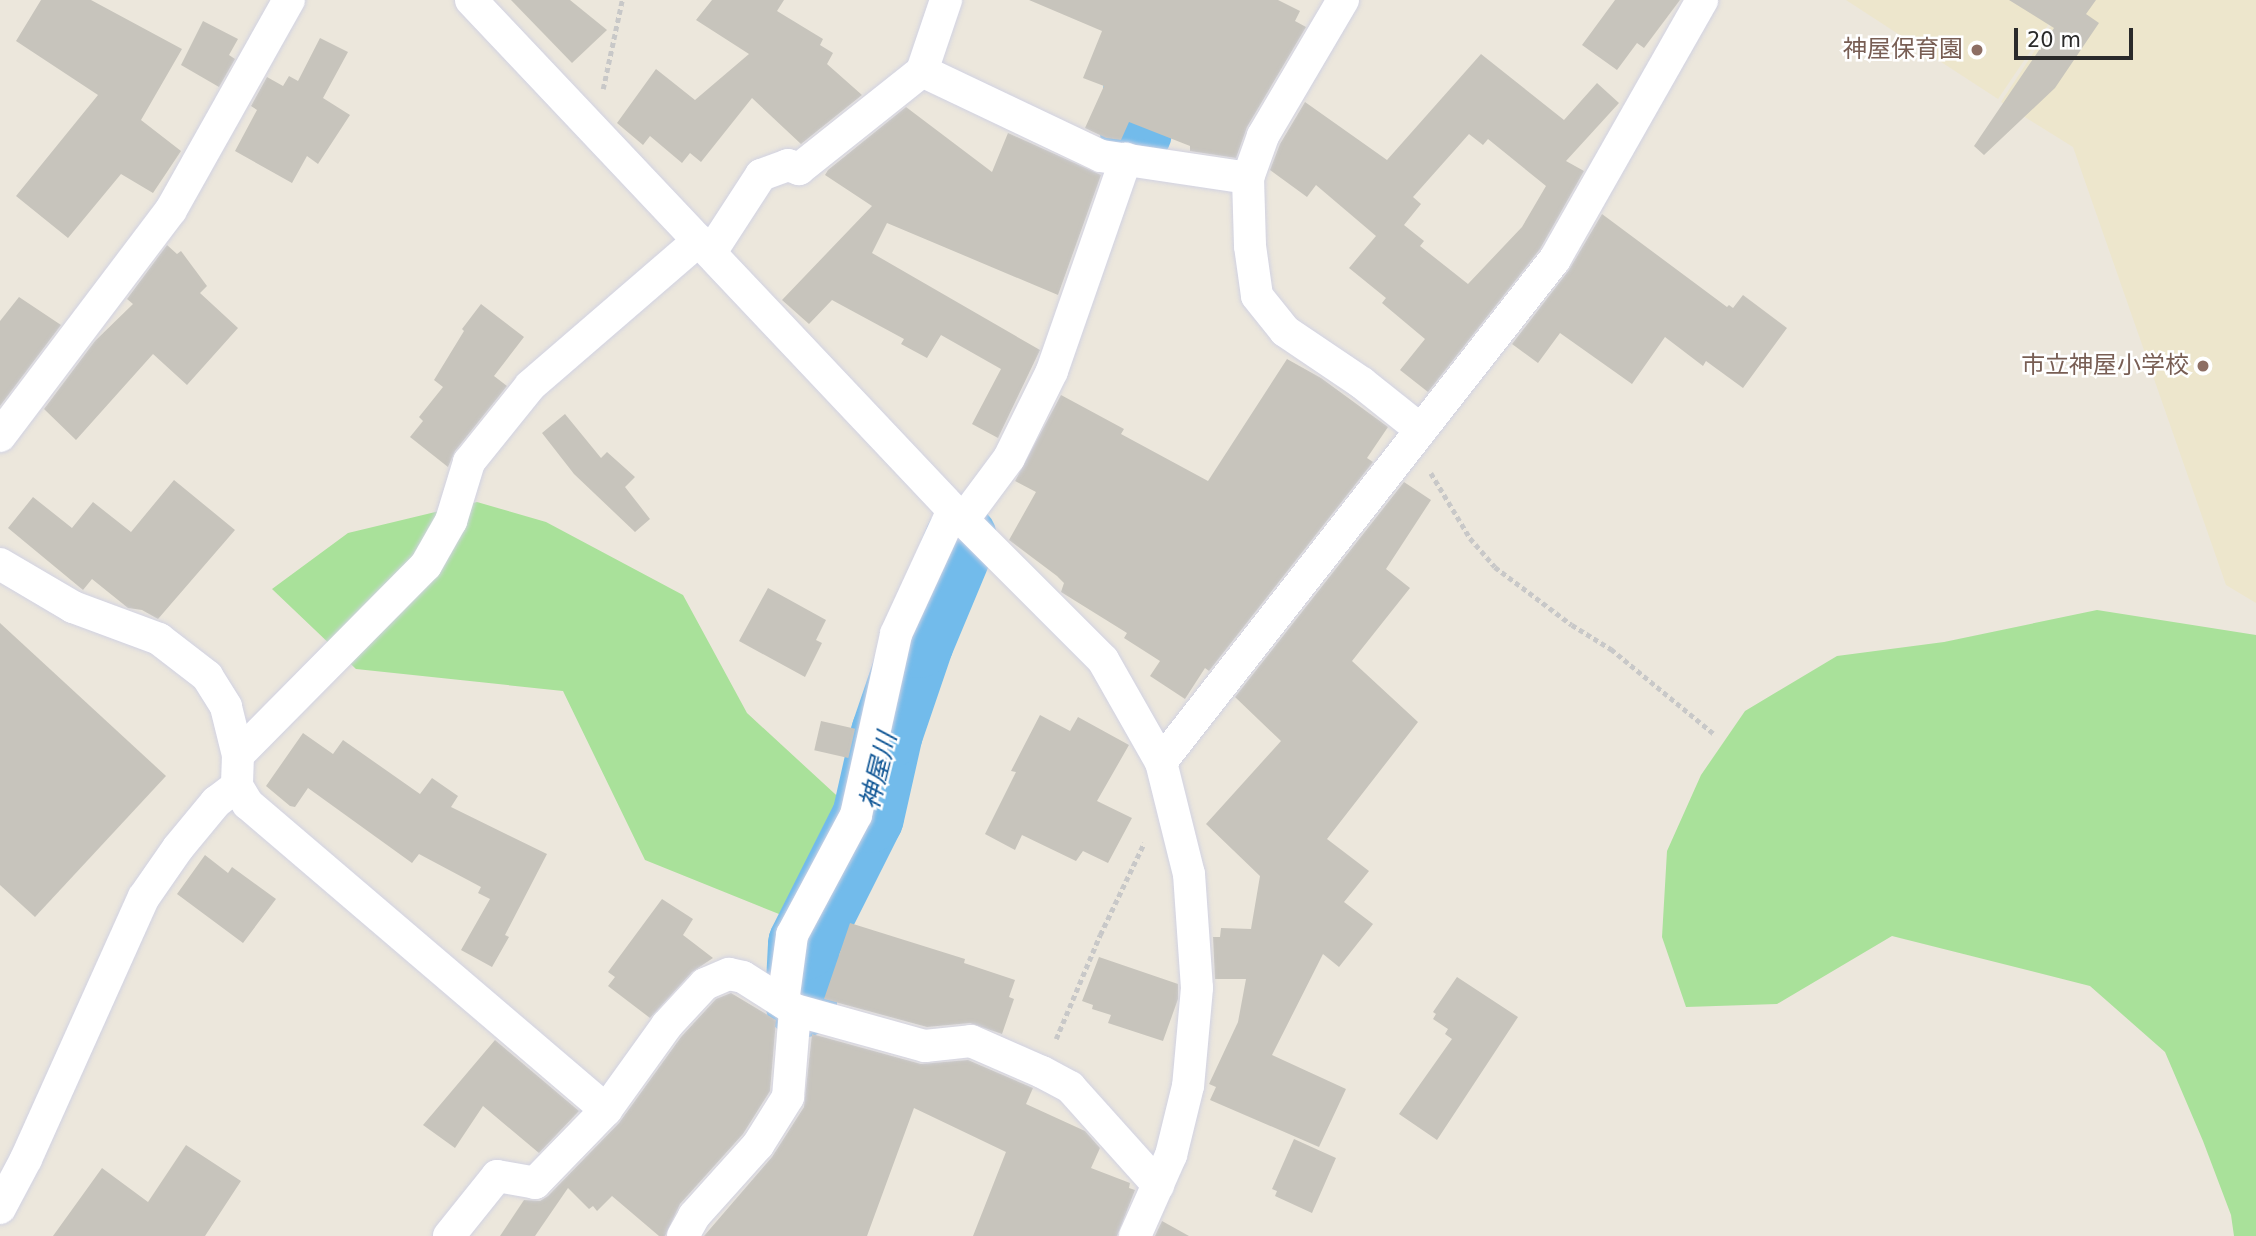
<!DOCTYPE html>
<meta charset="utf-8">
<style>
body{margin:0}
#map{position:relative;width:2256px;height:1236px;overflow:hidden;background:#ece7dc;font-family:"DejaVu Sans","Noto Sans JP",sans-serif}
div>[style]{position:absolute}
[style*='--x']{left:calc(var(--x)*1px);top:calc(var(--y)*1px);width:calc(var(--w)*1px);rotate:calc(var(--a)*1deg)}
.education>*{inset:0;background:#ede6cc}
.green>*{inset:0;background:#a9e19a}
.river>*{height:72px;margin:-36px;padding:0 36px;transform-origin:36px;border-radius:36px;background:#72bbeb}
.building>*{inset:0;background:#c7c4bc;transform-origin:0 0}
.path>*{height:4.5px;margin-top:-2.25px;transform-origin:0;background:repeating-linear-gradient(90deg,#c8c8c8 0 5px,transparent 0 8.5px)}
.roads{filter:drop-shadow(0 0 2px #d1d2e2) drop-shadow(0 0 2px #d1d2e2)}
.minor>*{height:32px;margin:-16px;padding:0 16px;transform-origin:16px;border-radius:16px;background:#fff}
.dots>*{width:19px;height:19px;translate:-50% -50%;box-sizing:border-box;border:4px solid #fff;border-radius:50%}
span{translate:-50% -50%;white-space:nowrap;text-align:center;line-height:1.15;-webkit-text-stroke:5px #fff;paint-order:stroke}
.education-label{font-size:24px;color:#785e54}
.right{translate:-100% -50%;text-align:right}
.water-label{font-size:26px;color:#115796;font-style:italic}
.scale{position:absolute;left:2014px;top:28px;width:119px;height:32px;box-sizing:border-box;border:4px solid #2a2a2a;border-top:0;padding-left:9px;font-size:21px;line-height:24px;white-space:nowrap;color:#2a2a2a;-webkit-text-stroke:5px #fff;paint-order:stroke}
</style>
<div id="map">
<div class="education">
<div style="clip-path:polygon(1846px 0,2065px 0,1998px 99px)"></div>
<div style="clip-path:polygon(2068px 0,2256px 0,2256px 603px,2226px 585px,2073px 147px,2001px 102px)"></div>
</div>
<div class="green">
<div style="clip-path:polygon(477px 502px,546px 522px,683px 595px,747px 713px,847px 805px,784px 916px,645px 860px,563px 691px,356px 669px,272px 589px,348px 533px)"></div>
<div style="clip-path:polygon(2097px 610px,2256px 635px,2256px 1236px,2234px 1236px,2231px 1215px,2203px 1141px,2165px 1052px,2090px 986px,1892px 936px,1777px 1004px,1686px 1007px,1662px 937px,1667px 851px,1701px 775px,1745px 711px,1837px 656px,1944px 642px)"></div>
</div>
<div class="river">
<div style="--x:1136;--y:132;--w:78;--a:-85.6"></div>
<div style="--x:1142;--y:54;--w:60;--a:-65.2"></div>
<div style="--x:801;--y:1002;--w:58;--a:-87"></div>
<div style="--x:804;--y:944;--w:142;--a:-63.3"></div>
<div style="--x:868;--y:817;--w:86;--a:-77.3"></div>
<div style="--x:887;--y:733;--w:96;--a:-71.2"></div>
<div style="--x:918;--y:642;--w:112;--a:-67.3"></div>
</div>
<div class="building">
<div style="clip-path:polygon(41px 0,91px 0,182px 49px,141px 120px,181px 151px,153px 193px,121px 174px,68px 238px,16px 196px,98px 95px,16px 41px)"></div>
<div style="clip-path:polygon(511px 0,570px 0,607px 30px,572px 63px)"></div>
<div style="clip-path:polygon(712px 0,784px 0,777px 11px,823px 39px,820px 45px,833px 53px,827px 64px,862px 95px,801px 144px,752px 98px,701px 162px,690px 153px,682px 163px,650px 136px,643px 145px,617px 123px,656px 69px,695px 100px,749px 54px,696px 20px)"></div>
<div style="clip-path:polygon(1029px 0,1278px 0,1300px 11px,1295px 21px,1306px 27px,1247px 127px,1236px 158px,1190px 151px,1190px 146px,1129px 122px,1121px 140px,1106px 138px,1085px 128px,1104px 86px,1083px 78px,1102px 31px)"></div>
<div style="clip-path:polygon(1615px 0,1680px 0,1644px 48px,1637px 43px,1617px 70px,1582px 45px)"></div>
<div style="clip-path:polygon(2009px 0,2096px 0,2086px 14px,2099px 23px,2055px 88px,1984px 155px,1974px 146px,2054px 28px)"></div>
<div style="clip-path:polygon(203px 21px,238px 39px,229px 55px,235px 59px,219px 87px,181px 65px)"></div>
<div style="clip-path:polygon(320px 38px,348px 52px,323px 98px,350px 115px,318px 164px,307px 156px,292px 183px,235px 151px,257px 110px,251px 106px,267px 77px,283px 86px,289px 76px,298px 81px)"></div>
<div style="clip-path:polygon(evenodd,1481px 54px,1564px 120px,1597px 83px,1619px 103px,1566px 161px,1584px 171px,1540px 249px,1428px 392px,1400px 370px,1425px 339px,1382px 303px,1386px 298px,1349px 268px,1376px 236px,1316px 185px,1307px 197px,1270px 170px,1280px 144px,1305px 102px,1387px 160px,1481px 54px,1469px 134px,1483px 145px,1488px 139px,1546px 186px,1522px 227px,1468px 284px,1420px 246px,1424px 241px,1404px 225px,1421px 204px,1413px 197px,1469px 134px)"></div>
<div style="clip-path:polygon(906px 107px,992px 172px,1008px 133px,1101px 175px,1058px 295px,887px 223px,872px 253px,1040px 350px,998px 438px,972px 424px,1001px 369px,941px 335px,927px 358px,901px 344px,904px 339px,832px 300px,809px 324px,782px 300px,872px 206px,825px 175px,828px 170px)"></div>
<div style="clip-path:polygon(1602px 214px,1727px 307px,1729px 305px,1733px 308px,1743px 295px,1787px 328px,1743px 388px,1706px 361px,1703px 366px,1665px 337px,1632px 384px,1560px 333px,1538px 363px,1512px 344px,1569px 270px)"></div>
<div style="clip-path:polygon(167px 245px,177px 254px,181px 251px,207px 286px,200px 293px,238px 328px,187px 385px,153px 354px,76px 440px,44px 409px,95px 341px,133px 304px,127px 299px)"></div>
<div style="clip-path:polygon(19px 297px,61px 325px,0 406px,0 321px)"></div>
<div style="clip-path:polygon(481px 304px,524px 337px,494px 376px,507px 386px,455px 451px,448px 467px,410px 437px,423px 421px,419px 417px,443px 387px,434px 380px,464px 331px,462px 329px)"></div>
<div style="clip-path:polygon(1287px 359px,1321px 378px,1388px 427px,1367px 458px,1373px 462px,1209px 671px,1205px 668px,1185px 699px,1150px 676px,1160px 661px,1124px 638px,1127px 633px,1061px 592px,1064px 583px,1057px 576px,1009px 540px,1036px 492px,1015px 481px,1061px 395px,1124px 429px,1121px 434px,1208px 481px)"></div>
<div style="clip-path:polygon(565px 414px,601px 458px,607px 452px,635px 477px,625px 487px,650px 519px,635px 532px,574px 474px,542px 433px)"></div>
<div style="clip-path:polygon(174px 480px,235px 530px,158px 619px,142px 610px,128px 608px,92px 579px,83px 590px,8px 528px,33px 497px,72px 528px,93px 502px,131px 532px)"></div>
<div style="clip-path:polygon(1404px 482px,1431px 500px,1386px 569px,1410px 588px,1352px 661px,1418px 722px,1327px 839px,1369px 871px,1344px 902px,1373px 924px,1339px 967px,1323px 954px,1272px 1055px,1346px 1089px,1319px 1147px,1210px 1100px,1216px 1087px,1209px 1084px,1238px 1022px,1246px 979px,1215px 979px,1213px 937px,1220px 937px,1221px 928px,1251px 929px,1260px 876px,1206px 824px,1281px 741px,1235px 697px)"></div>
<div style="clip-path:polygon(768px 588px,826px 620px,816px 640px,822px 643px,805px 677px,739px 641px)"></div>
<div style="clip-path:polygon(0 623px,166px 776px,35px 917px,0 885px)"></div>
<div style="clip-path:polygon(1040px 715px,1070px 731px,1078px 717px,1129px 745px,1097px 801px,1132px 818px,1108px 863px,1083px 851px,1076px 861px,1022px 835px,1015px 850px,985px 834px,1016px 772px,1011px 771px)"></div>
<div style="left:821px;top:721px;width:35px;height:30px;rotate:13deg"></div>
<div style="clip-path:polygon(303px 733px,333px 754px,343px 740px,420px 794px,432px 778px,458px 796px,451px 807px,547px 854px,505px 935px,509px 937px,492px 967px,461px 950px,490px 899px,478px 893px,481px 887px,419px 854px,412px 863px,308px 788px,295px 807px,290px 806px,266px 786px)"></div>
<div style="clip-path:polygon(205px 855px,228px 873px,232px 867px,276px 899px,243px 943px,177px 894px)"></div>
<div style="clip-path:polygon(662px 899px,693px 919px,683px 935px,713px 958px,692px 972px,650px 1018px,608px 986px,615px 977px,608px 972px)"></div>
<div style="clip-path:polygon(850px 923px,965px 959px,964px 963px,1015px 980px,1009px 997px,1014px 999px,1002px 1034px,970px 1023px,927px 1027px,824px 999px)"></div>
<div style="clip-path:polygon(1099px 957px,1178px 984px,1178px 999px,1163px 1041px,1108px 1023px,1111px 1015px,1092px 1009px,1093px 1005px,1082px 1001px)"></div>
<div style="clip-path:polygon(1457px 977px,1518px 1017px,1437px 1140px,1399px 1114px,1452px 1039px,1445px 1034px,1448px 1029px,1433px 1019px,1436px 1014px,1433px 1012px)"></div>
<div style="clip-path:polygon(731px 993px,776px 1020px,770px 1091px,743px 1134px,680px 1204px,665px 1236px,659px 1236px,612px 1196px,597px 1211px,593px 1206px,589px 1209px,568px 1188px,535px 1236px,500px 1236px,524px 1200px,540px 1201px,548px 1196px,619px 1123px,681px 1037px,716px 999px)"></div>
<div style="clip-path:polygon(812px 1034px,921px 1064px,968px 1060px,1033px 1088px,1026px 1104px,1085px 1131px,1100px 1148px,1091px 1168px,1130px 1183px,1129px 1188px,1135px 1190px,1117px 1236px,973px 1236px,1006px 1152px,914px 1108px,867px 1236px,704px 1236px,772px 1157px,804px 1107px)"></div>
<div style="clip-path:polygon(495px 1040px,579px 1111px,539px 1153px,483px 1106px,455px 1148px,423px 1125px)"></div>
<div style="clip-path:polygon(1294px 1139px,1336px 1158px,1312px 1213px,1275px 1196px,1277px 1191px,1272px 1189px)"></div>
<div style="clip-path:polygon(186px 1145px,241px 1181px,205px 1236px,53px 1236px,102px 1168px,148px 1202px)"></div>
<div style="clip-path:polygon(1162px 1221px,1189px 1236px,1155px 1236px)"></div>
</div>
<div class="path">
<div style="--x:603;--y:89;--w:91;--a:-77.9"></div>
<div style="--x:1431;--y:473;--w:76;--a:59"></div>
<div style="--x:1470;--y:538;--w:38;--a:49"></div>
<div style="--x:1495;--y:567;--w:96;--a:37"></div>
<div style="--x:1572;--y:625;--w:46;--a:31.6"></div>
<div style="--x:1611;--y:649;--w:134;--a:39.5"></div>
<div style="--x:1056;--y:1039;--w:113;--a:-67.1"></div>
<div style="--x:1100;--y:935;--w:102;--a:-64.4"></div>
</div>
<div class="roads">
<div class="minor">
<div style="--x:471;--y:0;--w:702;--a:46.62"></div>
<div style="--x:953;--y:510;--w:212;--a:45"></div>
<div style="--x:1103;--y:660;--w:117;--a:60.4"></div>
<div style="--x:1161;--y:762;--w:115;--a:76"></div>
<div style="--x:1189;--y:874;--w:114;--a:86"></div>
<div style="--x:1197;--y:988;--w:98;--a:95.2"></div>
<div style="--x:1188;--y:1086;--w:71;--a:103.8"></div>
<div style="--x:1171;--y:1155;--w:89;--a:114"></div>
<div style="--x:1343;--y:0;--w:158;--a:120.5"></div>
<div style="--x:1263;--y:136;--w:45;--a:109.7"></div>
<div style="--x:1248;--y:178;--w:68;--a:88.3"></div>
<div style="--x:1250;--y:246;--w:50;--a:82"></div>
<div style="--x:1257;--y:296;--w:45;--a:51.3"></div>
<div style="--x:1285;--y:331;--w:93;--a:34"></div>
<div style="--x:1362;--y:383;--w:75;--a:38.5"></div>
<div style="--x:922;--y:71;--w:198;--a:25.4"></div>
<div style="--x:1101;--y:156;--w:149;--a:8.5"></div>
<div style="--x:711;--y:252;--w:92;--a:-57"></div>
<div style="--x:761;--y:175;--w:29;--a:-20"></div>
<div style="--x:788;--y:165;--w:12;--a:20"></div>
<div style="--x:799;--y:169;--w:157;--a:-38.5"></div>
<div style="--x:922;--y:71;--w:75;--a:-71.3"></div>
<div style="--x:0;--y:436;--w:283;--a:-52.9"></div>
<div style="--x:171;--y:210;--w:241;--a:-60.7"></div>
<div style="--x:963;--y:520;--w:77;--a:-53.4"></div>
<div style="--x:1009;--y:458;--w:97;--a:-63.7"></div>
<div style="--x:1052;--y:371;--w:225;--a:-70.8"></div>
<div style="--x:0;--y:564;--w:85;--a:30.5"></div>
<div style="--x:73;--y:607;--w:92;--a:20.4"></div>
<div style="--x:159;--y:639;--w:61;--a:37.6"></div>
<div style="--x:207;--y:676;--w:36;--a:58"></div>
<div style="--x:226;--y:707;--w:49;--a:76"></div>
<div style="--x:238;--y:755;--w:31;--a:92"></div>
<div style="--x:237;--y:786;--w:21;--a:59"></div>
<div style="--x:248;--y:804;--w:471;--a:40.5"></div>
<div style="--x:238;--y:755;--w:267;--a:-45.3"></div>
<div style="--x:426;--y:565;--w:51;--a:-60.4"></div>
<div style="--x:451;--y:521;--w:62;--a:-73"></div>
<div style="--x:469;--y:462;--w:97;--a:-51.2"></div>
<div style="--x:530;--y:386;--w:223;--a:-40.8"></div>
<div style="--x:1161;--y:762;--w:639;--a:-51.93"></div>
<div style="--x:1555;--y:259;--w:298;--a:-60.4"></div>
<div style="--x:783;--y:1002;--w:68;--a:-82.3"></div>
<div style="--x:792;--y:935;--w:136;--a:-61.9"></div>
<div style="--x:856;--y:815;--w:185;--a:-77.5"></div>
<div style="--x:896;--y:634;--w:136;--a:-65.3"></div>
<div style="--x:0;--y:1208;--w:55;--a:-62"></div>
<div style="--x:26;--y:1159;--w:287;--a:-65.8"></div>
<div style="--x:144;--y:897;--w:60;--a:-55.2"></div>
<div style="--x:178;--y:848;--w:60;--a:-50.4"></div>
<div style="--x:216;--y:802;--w:26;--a:-37"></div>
<div style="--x:449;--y:1236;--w:77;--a:-51.3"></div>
<div style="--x:497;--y:1176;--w:39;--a:10"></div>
<div style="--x:535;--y:1183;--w:102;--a:-45.8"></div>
<div style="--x:606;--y:1110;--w:105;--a:-54.3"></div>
<div style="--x:667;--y:1025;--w:56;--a:-47.2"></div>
<div style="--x:705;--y:984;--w:26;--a:-23"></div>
<div style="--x:729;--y:974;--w:14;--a:12"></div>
<div style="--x:743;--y:977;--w:62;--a:32.4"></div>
<div style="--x:795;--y:1010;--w:135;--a:15.5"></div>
<div style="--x:925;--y:1046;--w:46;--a:-6.2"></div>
<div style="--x:971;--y:1041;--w:77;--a:23.6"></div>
<div style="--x:1042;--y:1072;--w:32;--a:28"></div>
<div style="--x:1070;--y:1087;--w:132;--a:48.1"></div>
<div style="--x:683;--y:1236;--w:23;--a:-61"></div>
<div style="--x:694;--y:1216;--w:96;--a:-48"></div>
<div style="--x:758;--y:1145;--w:57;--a:-58"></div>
<div style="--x:788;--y:1097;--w:87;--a:-85.4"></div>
</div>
</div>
<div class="dots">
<div style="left:1977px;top:50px;background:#8d6e63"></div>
<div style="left:2203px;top:366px;background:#8d6e63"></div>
</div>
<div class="education-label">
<span class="right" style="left:1963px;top:50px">神屋保育園</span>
<span class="right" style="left:2189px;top:366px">市立神屋小学校</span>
</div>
<div class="water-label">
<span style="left:879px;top:771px;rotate:-76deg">神屋川</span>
</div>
<div class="scale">20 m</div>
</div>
